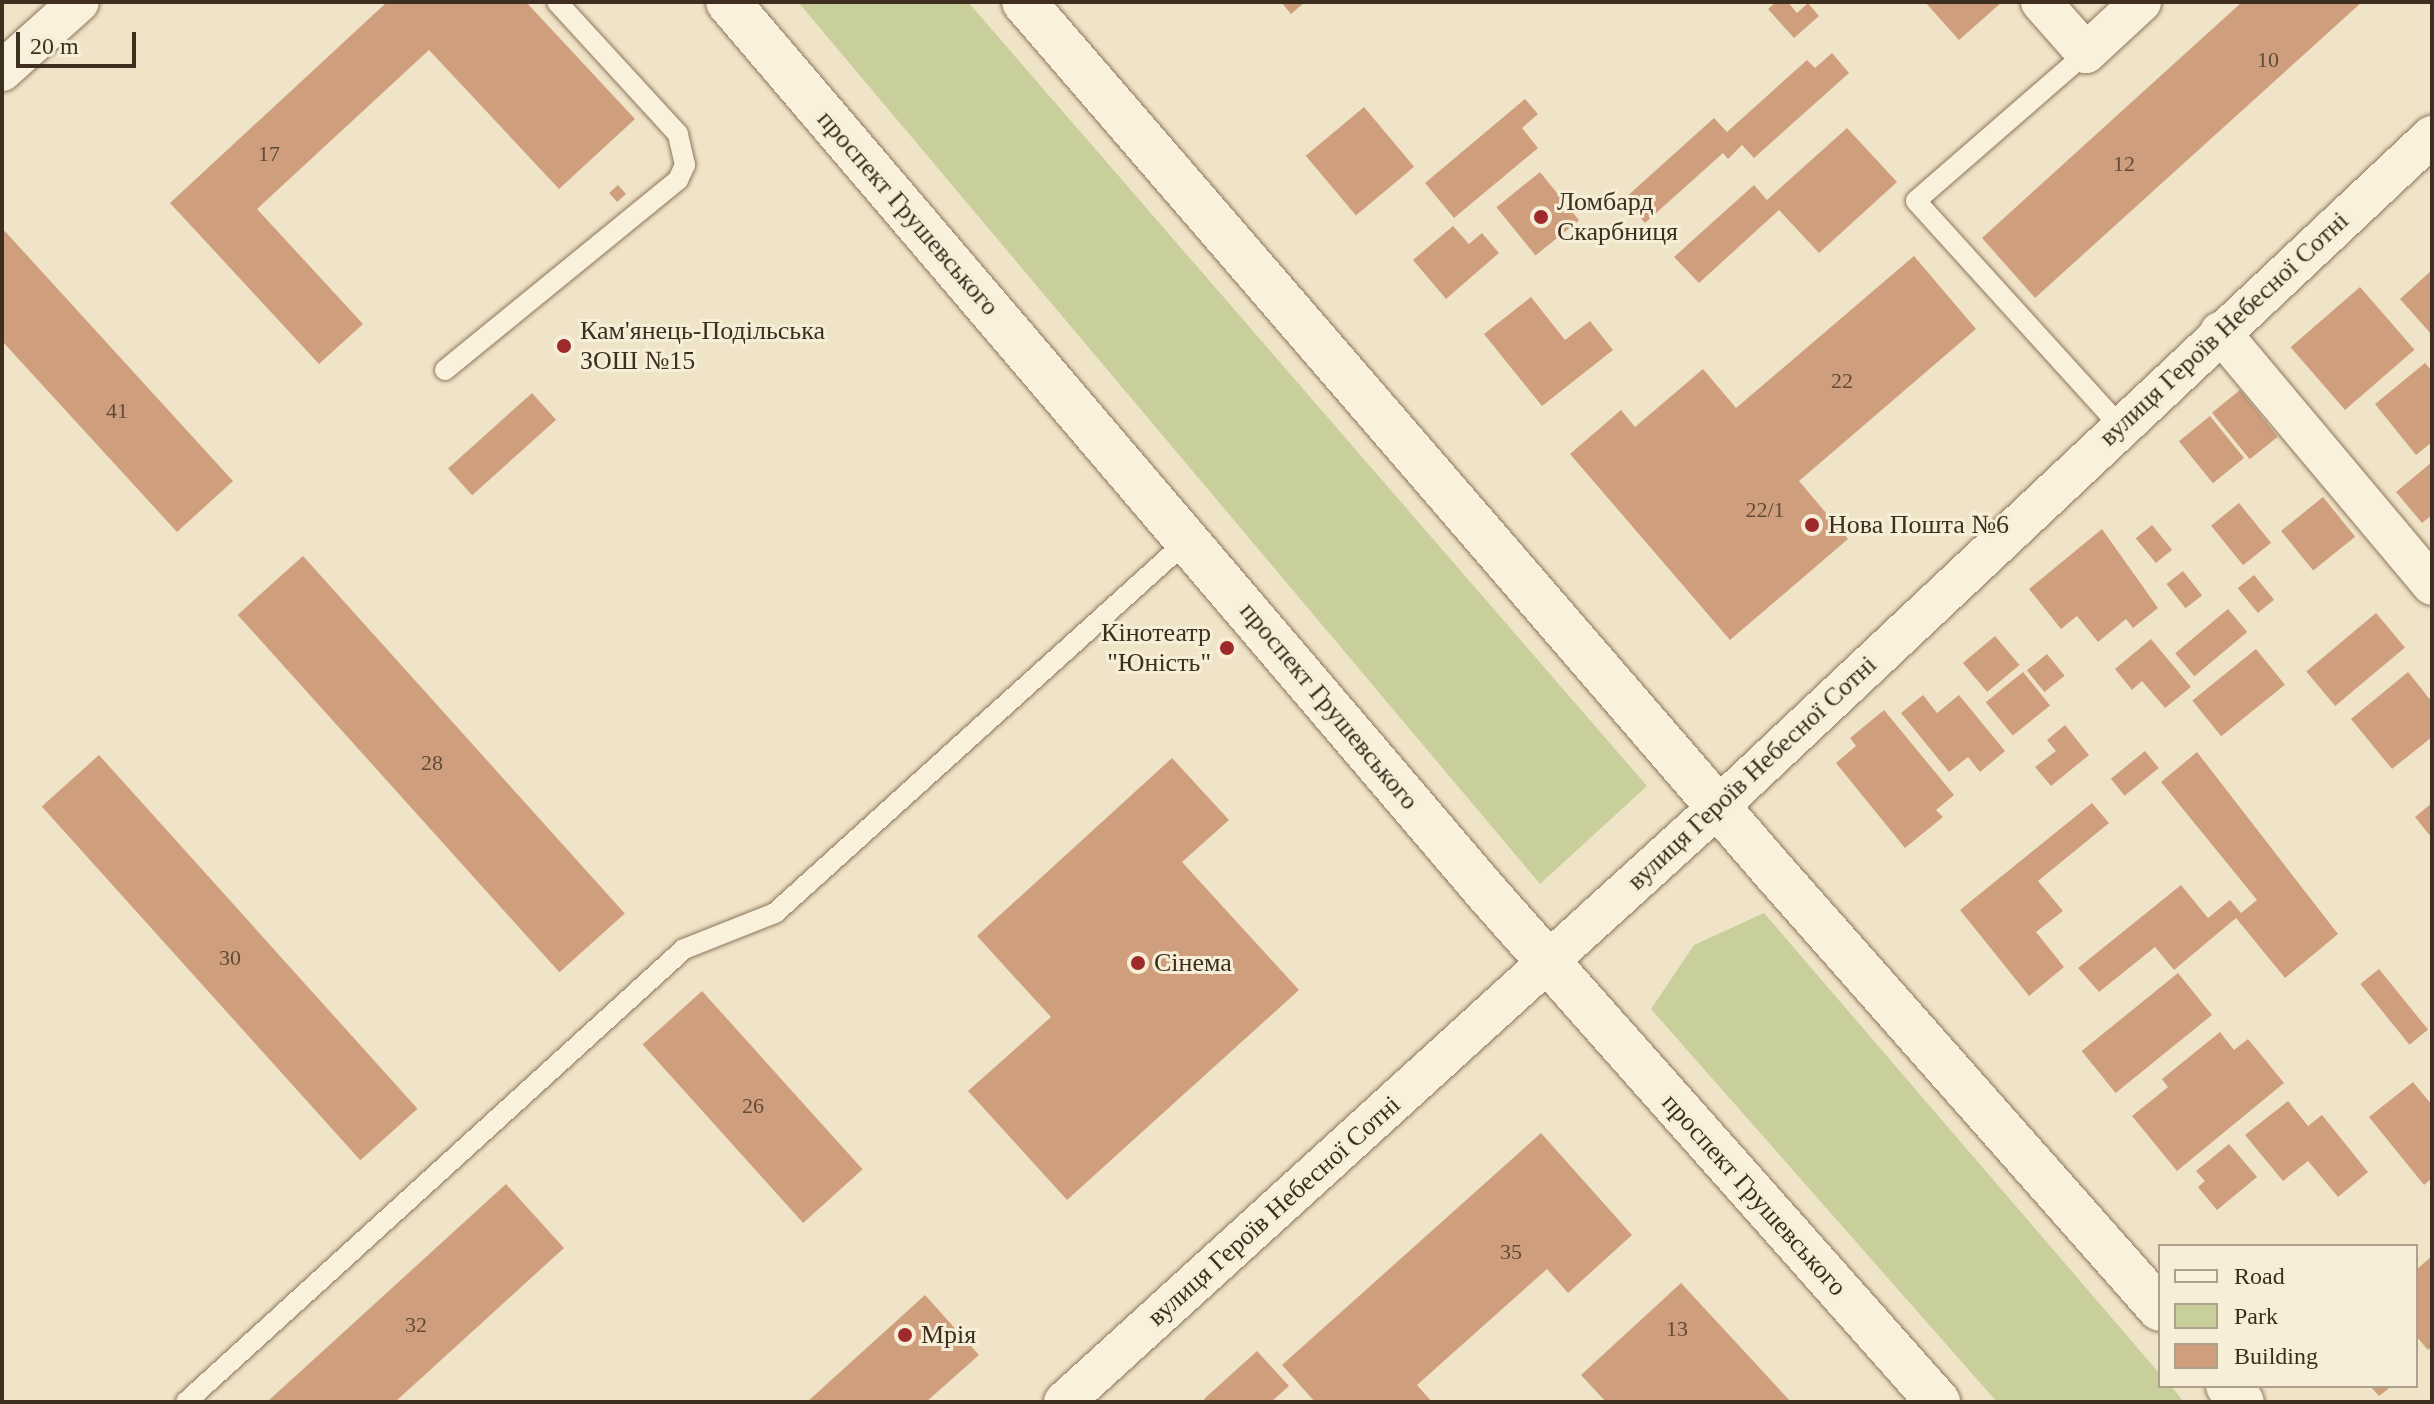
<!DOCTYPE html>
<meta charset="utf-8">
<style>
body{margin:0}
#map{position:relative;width:2434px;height:1404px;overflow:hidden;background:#f0e4c8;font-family:Georgia,serif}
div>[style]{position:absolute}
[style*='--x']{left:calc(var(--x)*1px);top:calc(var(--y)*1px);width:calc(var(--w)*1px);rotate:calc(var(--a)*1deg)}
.green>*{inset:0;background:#c9cf9b}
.building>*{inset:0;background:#cf9f7d;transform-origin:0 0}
.roads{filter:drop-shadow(0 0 2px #8d765c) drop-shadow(0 0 2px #8d765c)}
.service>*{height:20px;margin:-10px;padding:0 10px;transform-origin:10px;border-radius:10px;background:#faf1dc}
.minor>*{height:40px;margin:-20px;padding:0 20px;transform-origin:20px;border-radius:20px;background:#faf1dc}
.secondary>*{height:44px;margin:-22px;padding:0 22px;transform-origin:22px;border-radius:22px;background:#faf1dc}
.dots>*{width:22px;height:22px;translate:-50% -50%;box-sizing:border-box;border:4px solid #f7eed8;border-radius:50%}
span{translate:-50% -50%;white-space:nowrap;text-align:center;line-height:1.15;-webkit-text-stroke:6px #f7eed8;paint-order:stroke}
.number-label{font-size:22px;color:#624a37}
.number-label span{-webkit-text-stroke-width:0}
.poi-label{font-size:26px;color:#3d2e20}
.left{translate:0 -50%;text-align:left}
.right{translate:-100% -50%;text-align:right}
.street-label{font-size:26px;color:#3d2e20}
.frame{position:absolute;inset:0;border:4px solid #3d2e20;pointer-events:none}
.legend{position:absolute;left:2158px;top:1244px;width:260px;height:144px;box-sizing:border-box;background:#f7eed8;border:2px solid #ada18e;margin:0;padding:10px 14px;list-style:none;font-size:24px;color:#3d2e20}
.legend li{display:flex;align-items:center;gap:16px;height:40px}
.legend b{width:40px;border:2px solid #ada18e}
.scale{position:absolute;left:16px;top:32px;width:120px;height:36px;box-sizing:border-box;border:4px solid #3d2e20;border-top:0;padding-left:10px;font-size:24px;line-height:28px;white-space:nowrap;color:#3d2e20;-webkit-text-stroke:6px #f7eed8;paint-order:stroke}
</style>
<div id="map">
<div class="green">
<div style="clip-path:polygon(798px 2px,968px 2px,1647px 786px,1540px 884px)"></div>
<div style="clip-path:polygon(1764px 913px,2160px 1374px,2160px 1386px,2171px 1386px,2184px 1402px,1997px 1402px,1651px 1009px,1694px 945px)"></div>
</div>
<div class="building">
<div style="clip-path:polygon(387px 2px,526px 2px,635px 119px,559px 189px,429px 50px,257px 209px,363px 324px,319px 364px,170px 203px)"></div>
<div style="clip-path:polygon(1281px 2px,1305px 2px,1291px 14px)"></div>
<div style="clip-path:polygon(1776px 2px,1788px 2px,1797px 13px,1808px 3px,1819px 16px,1794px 38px,1768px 9px)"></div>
<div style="clip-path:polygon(1925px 2px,2002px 2px,1959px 40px)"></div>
<div style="clip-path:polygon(2242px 2px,2362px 2px,2035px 298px,1982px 238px)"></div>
<div style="clip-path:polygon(1832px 53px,1849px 73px,1754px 158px,1742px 145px,1728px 159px,1723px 153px,1645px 223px,1624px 199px,1714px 118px,1727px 132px,1807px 60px,1815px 68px)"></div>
<div style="clip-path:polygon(1525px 99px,1538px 114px,1522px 128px,1538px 148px,1454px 218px,1425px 183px)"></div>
<div style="left:1364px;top:107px;width:78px;height:76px;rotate:50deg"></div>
<div style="clip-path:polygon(1847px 128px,1897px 182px,1819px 253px,1779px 210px,1699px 283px,1674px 257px,1754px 185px,1767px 200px)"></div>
<div style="left:1540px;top:172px;width:62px;height:56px;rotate:51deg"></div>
<div style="left:618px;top:185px;width:12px;height:12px;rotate:48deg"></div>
<div style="clip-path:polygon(1453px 226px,1469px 244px,1482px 233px,1499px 253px,1446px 299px,1413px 260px)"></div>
<div style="clip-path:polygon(2px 228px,233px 481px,177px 532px,2px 341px)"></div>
<div style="clip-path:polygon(1914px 256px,1976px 329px,1799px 481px,1848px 539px,1730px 640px,1570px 454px,1621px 410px,1635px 427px,1703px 369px,1736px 408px)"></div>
<div style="clip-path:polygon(2432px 270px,2432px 335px,2400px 299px)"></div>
<div style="left:2360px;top:287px;width:83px;height:92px;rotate:49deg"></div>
<div style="clip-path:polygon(1531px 297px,1565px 340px,1590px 321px,1613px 350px,1542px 406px,1484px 334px)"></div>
<div style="clip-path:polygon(2425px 363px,2432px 371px,2432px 442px,2416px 455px,2375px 404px)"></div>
<div style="left:2240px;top:390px;width:60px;height:36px;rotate:51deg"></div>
<div style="left:532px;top:393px;width:36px;height:113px;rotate:48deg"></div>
<div style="left:2210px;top:416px;width:54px;height:40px;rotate:51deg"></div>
<div style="clip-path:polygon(2432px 462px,2432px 515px,2422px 523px,2396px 492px)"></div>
<div style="left:2323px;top:497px;width:51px;height:54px;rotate:51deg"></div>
<div style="left:2239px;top:503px;width:51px;height:36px;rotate:51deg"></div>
<div style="left:2152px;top:525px;width:32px;height:21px;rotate:51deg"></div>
<div style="clip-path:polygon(2102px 529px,2158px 608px,2133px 628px,2126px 619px,2098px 642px,2077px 616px,2061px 629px,2029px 589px)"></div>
<div style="left:303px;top:556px;width:481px;height:88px;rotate:48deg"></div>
<div style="left:2183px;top:571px;width:31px;height:21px;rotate:52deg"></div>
<div style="left:2254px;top:575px;width:32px;height:21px;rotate:51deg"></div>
<div style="left:2228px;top:609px;width:30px;height:69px;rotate:50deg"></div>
<div style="left:2376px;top:613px;width:45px;height:91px;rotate:50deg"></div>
<div style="left:1995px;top:636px;width:38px;height:42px;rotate:50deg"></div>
<div style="clip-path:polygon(2151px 639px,2191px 687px,2165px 708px,2142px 681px,2132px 690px,2115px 669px)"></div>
<div style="left:2256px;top:649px;width:46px;height:82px;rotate:51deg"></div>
<div style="left:2047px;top:654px;width:28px;height:26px;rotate:51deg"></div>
<div style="left:2023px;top:672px;width:43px;height:48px;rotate:51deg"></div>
<div style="clip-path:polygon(2408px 672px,2432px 702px,2432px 737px,2392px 769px,2351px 719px)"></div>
<div style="clip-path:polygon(1923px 695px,1937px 713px,1959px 695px,2005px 751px,1980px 772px,1968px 757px,1949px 772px,1901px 713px)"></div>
<div style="clip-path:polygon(1884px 710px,1954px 795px,1936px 810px,1943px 817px,1905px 848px,1836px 763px,1856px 746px,1850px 738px)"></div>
<div style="clip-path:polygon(2065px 725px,2089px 755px,2051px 786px,2035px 767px,2056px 751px,2047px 740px)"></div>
<div style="left:2145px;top:751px;width:22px;height:44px;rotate:51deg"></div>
<div style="clip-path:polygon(2197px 752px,2338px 934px,2285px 978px,2236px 918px,2174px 970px,2155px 947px,2099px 992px,2078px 968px,2181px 885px,2208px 918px,2230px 900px,2241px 913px,2257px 900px,2161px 782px)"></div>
<div style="left:99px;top:755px;width:476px;height:77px;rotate:48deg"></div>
<div style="clip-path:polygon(1172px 758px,1229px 820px,1182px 862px,1299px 990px,1067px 1200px,968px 1091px,1051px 1017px,977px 936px)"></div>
<div style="clip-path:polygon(2092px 803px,2109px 823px,2038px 881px,2063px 911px,2036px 932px,2064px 967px,2029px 996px,1960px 910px)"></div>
<div style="clip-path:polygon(2432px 803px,2432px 838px,2415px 817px)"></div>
<div style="left:2379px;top:969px;width:78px;height:24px;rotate:51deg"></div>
<div style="left:2178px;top:973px;width:54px;height:124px;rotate:51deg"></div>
<div style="left:702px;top:991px;width:240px;height:80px;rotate:48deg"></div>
<div style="clip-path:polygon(2220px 1032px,2234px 1050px,2248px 1039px,2284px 1083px,2177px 1171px,2132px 1116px,2168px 1087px,2162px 1079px)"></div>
<div style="clip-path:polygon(2413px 1082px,2432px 1105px,2432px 1178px,2424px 1185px,2369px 1117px)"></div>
<div style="clip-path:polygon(2288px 1101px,2308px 1126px,2322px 1115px,2368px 1172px,2338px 1197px,2308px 1161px,2283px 1181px,2245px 1135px)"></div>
<div style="clip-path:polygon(1541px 1133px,1632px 1235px,1568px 1293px,1547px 1269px,1417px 1385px,1432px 1402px,1315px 1402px,1282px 1365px)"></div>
<div style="clip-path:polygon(2229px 1144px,2257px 1177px,2217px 1210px,2198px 1187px,2205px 1181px,2196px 1171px)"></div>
<div style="clip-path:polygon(506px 1184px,564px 1248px,395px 1402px,267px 1402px)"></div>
<div style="clip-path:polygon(2432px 1256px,2432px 1346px,2428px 1350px,2416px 1336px,2416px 1270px)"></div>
<div style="clip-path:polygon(1681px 1283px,1791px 1402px,1606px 1402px,1581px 1375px)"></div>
<div style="clip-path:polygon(925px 1295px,979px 1355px,926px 1402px,807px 1402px)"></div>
<div style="clip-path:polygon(1257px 1351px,1289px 1386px,1271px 1402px,1207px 1402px,1204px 1399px)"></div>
<div style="clip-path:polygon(2370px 1386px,2392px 1386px,2379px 1396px)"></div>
</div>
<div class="roads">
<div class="service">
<div style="--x:2086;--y:53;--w:225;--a:139"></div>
<div style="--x:1916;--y:201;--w:304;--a:47.8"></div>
<div style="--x:445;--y:370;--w:301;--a:-39.2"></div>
<div style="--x:678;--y:180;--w:17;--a:-65"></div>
<div style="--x:685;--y:165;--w:32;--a:-103"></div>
<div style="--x:678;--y:134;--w:179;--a:-132.5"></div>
<div style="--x:186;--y:1402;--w:673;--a:-42.29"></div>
<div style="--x:684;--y:949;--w:98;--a:-21.6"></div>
<div style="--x:775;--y:913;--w:557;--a:-42.09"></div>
</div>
<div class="minor">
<div style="--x:2041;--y:2;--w:68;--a:48.6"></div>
<div style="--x:2086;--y:53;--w:75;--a:-42.8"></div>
<div style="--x:2;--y:71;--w:103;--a:-41.9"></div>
<div style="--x:2220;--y:332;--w:330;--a:50"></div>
<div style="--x:1064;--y:1402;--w:884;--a:-42.3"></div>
<div style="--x:1718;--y:807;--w:980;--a:-43.22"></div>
</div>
<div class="secondary">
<div style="--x:728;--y:2;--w:1172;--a:49.57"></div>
<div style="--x:1488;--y:894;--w:679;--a:48.46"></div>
<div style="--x:1024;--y:2;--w:1151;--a:49.23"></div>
<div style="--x:1776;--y:874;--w:580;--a:48.56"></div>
<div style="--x:2228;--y:1386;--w:21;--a:49"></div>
</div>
</div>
<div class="dots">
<div style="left:1541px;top:217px;background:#9e2a2b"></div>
<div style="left:564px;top:346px;background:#9e2a2b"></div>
<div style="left:1812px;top:525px;background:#9e2a2b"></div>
<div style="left:1227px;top:648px;background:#9e2a2b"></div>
<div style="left:1138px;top:963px;background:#9e2a2b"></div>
<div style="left:905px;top:1335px;background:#9e2a2b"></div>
</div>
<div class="number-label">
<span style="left:2268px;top:60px">10</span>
<span style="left:269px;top:154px">17</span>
<span style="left:2124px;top:164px">12</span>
<span style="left:1842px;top:381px">22</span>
<span style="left:117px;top:411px">41</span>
<span style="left:1765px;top:510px">22/1</span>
<span style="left:432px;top:763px">28</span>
<span style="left:230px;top:958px">30</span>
<span style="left:753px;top:1106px">26</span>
<span style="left:1511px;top:1252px">35</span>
<span style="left:416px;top:1325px">32</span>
<span style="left:1677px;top:1329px">13</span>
</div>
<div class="poi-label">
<span class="left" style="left:1557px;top:217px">Ломбард<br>Скарбниця</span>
<span class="left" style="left:580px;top:346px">Кам'янець-Подільська<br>ЗОШ №15</span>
<span class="left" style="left:1828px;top:525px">Нова Пошта №6</span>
<span class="right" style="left:1211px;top:648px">Кінотеатр<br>"Юність"</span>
<span class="left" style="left:1154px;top:963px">Сінема</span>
<span class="left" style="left:921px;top:1335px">Мрія</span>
</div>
<div class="street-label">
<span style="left:908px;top:213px;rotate:49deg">проспект Грушевського</span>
<span style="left:2224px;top:329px;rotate:-43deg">вулиця Героїв Небесної Сотні</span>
<span style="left:1329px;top:706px;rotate:50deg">проспект Грушевського</span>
<span style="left:1752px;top:773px;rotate:-43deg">вулиця Героїв Небесної Сотні</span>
<span style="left:1754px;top:1195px;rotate:48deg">проспект Грушевського</span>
<span style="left:1274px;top:1211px;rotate:-42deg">вулиця Героїв Небесної Сотні</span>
</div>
<div class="frame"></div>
<ul class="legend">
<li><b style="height:10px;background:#faf1dc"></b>Road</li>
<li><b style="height:22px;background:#c9cf9b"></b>Park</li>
<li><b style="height:22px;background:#cf9f7d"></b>Building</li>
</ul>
<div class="scale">20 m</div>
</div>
